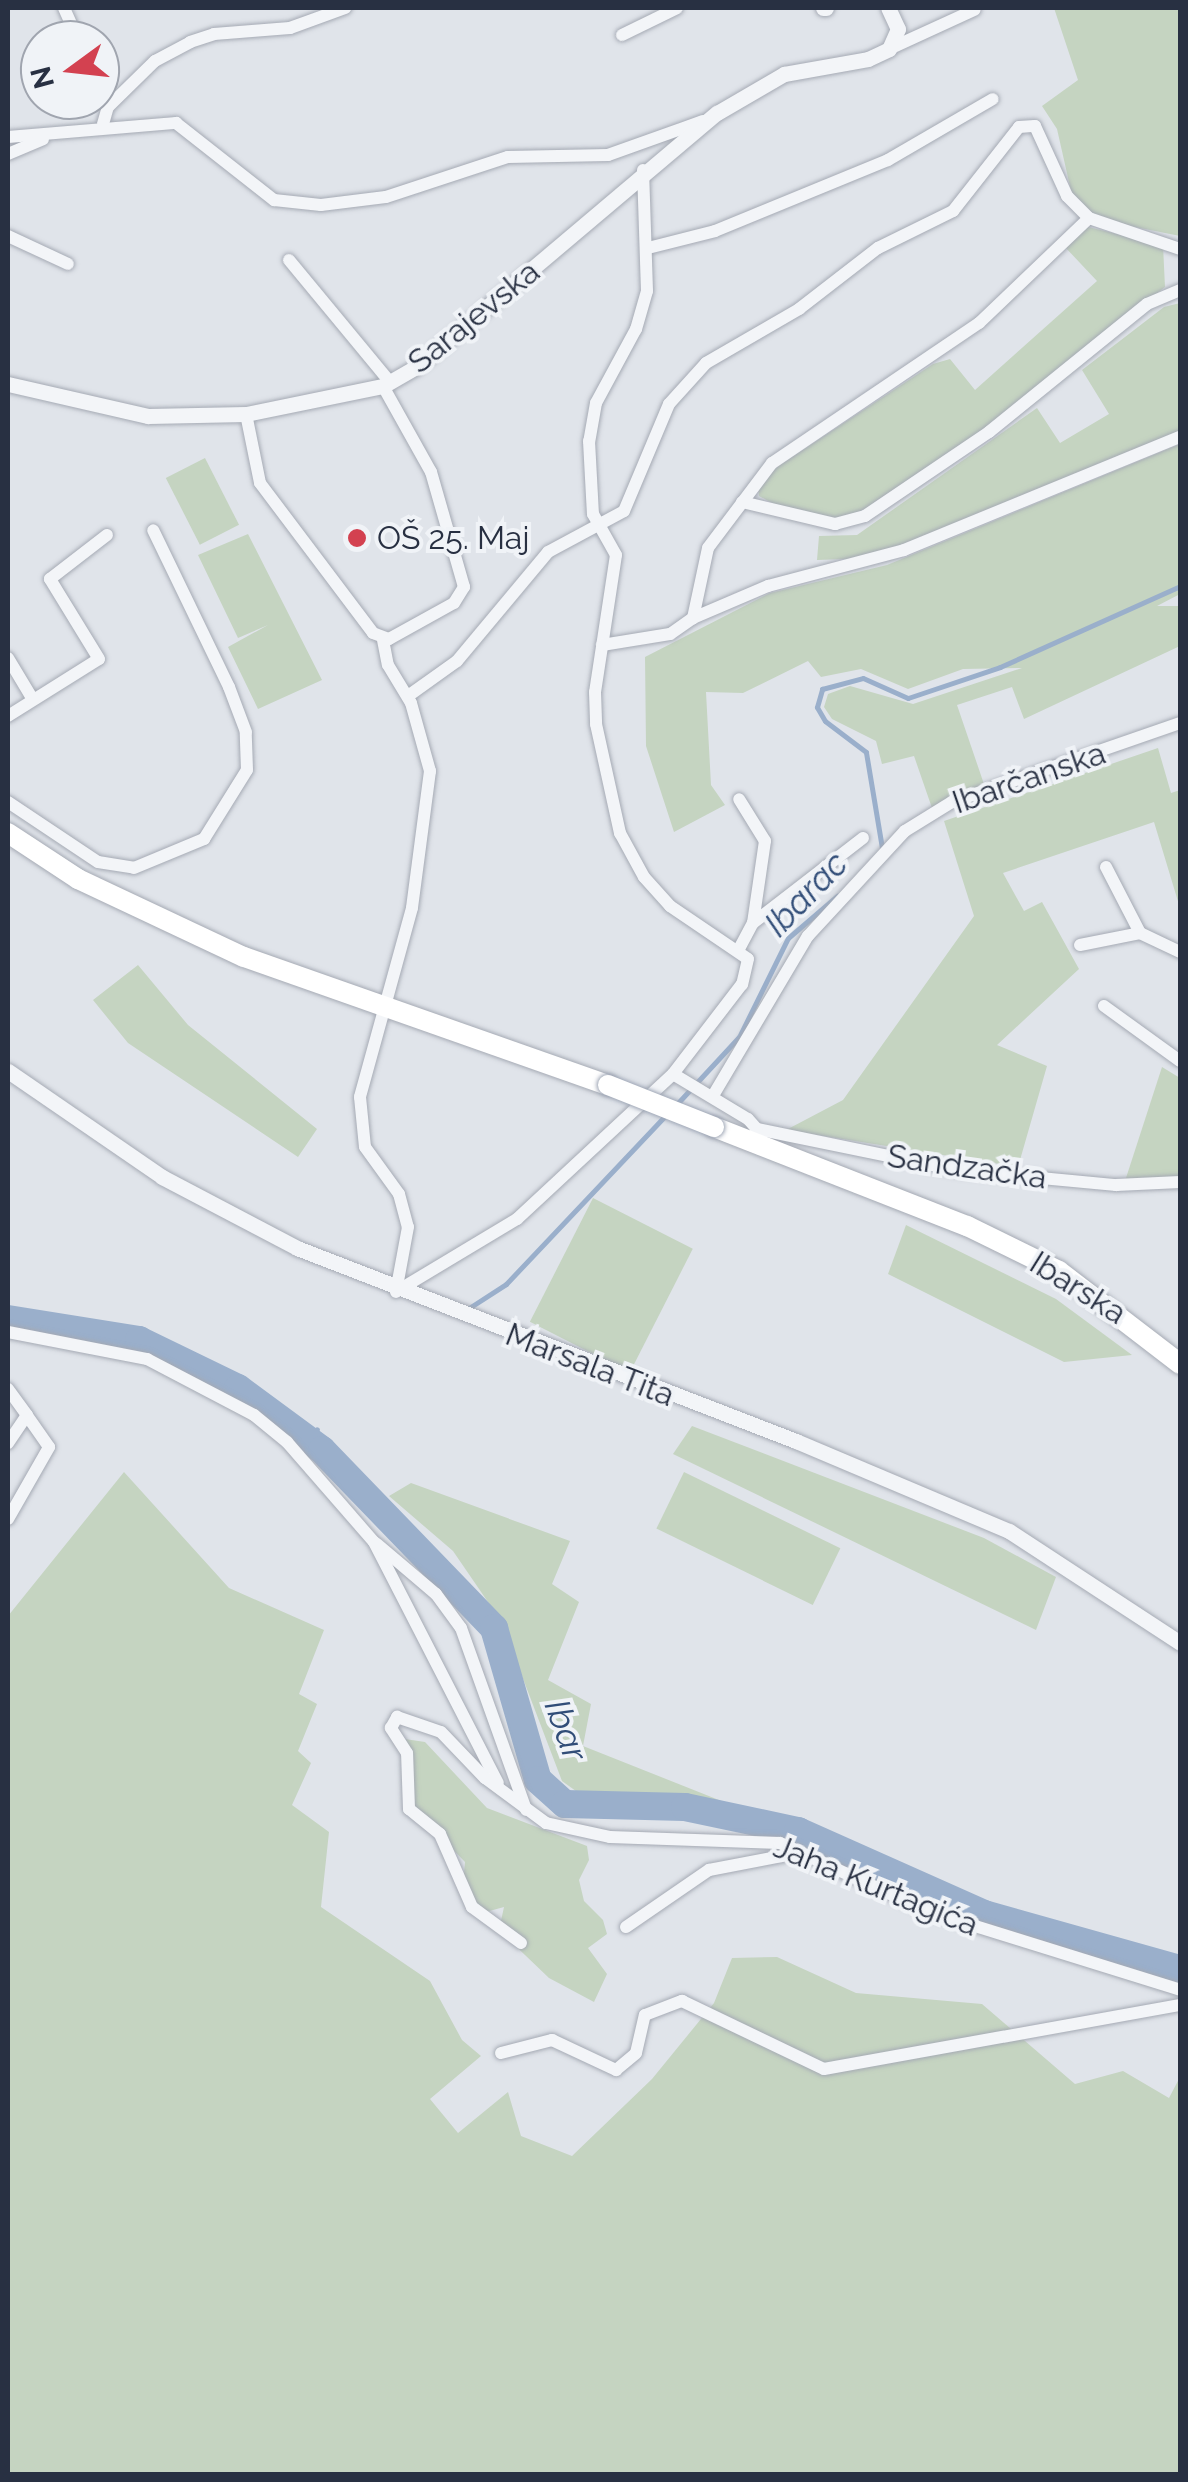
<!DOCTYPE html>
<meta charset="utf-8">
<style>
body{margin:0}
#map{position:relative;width:1188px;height:2482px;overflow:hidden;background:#e0e4ea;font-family:Raleway,sans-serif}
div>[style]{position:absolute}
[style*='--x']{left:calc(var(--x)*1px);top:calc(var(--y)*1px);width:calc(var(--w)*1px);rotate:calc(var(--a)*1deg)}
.green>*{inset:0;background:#c5d4c1;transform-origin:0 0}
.stream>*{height:5px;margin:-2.5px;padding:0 2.5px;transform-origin:2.5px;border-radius:2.5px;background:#9aafcb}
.river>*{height:28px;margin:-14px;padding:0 14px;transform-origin:14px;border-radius:14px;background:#9aafcb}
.roads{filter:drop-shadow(0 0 2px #a5aab4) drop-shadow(0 0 2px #a5aab4)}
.minor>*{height:12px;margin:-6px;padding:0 6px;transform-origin:6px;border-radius:6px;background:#f3f5f8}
.tertiary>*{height:15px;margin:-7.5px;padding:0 7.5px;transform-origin:7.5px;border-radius:7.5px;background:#f3f5f8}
.primary>*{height:20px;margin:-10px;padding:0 10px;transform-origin:10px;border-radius:10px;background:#fff}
.bridges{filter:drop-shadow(0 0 2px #9fa7b6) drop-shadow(0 0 2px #9fa7b6)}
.primary-bridge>*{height:20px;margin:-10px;padding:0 10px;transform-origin:10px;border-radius:10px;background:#fff}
.dots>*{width:28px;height:28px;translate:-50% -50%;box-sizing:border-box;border:5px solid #f0f3f7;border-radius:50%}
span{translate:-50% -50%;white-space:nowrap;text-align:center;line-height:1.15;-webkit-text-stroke:8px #f0f3f7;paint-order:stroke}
.street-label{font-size:32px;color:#283042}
.poi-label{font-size:32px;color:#283042}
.left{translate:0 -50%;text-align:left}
.water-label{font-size:35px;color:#314d78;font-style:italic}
.frame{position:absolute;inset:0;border:10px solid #283042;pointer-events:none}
.north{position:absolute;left:20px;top:20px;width:100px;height:100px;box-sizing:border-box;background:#f0f3f7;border:2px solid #a0a5af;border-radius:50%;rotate:255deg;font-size:28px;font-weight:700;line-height:40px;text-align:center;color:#283042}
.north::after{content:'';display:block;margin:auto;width:35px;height:45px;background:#d34150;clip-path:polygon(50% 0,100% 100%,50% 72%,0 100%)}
</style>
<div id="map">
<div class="green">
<div style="clip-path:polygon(1054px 8px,1180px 8px,1180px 236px,1090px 218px,1071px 191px,1057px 129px,1042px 106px,1078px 80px)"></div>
<div style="clip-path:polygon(1084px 226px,1163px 245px,1165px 287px,984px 430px,854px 516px,838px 520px,785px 510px,759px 496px,758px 484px,771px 471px,933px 364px,950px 359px,975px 390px,1097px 281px,1064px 246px)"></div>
<div style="clip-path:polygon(1180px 303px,1180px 433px,874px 558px,817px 560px,819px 536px,857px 535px,1037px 408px,1060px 443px,1109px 414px,1082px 370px,1164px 307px)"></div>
<div style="clip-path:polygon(1180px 444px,1180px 594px,1157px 606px,1180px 606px,1180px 646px,1024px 719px,1012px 687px,957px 705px,986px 790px,932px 808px,914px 756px,882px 764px,876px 741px,832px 719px,824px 707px,828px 694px,850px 686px,913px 704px,1022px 668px,963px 669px,908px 689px,861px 669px,821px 677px,808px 661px,743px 693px,706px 692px,711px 785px,725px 805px,674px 832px,646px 746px,645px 657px,770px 593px,887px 565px)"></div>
<div style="left:205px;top:458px;width:75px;height:44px;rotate:63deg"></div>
<div style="clip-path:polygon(248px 534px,322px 680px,258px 709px,228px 647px,268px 625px,238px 638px,198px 555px)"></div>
<div style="clip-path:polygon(1158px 748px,1171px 793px,1180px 790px,1180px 908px,1154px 822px,1003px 873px,1024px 911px,1042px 902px,1079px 969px,997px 1045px,1047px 1066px,1018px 1167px,786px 1130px,843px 1100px,974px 916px,944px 821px)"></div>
<div style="clip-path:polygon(138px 965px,188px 1025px,317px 1129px,298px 1157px,128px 1043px,93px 1000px)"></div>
<div style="clip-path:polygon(1162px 1067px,1180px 1078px,1180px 1179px,1125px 1181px)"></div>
<div style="left:593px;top:1198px;width:112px;height:139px;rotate:27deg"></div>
<div style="clip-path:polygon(906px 1225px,1056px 1299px,1132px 1355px,1064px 1362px,888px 1274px)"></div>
<div style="clip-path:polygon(692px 1426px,984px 1538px,1056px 1577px,1036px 1630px,673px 1454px)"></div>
<div style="clip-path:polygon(124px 1472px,229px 1588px,324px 1630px,299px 1694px,317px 1704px,298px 1751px,311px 1763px,292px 1805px,329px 1832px,321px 1907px,430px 1981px,462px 2040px,481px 2056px,430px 2099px,458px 2133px,508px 2092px,521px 2136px,572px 2156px,652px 2079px,714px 2003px,732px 1958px,777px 1957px,856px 1993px,982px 2004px,1075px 2084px,1123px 2071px,1169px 2098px,1180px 2077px,1180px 2474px,8px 2474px,8px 1616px)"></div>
<div style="left:684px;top:1472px;width:174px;height:63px;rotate:26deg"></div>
<div style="clip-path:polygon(411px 1483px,570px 1541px,552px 1584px,579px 1602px,548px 1680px,591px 1704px,583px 1746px,729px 1804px,580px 1794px,562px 1781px,501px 1621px,453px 1551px,389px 1496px)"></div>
<div style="clip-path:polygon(398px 1738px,425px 1742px,487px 1808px,587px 1846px,589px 1860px,579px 1880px,584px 1901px,603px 1920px,607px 1934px,588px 1948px,607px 1974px,594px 2002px,549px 1978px,499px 1930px,504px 1907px,482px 1913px,463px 1884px,465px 1862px,412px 1807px)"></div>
</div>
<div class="stream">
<div style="--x:882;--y:848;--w:97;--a:-99.5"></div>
<div style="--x:866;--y:752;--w:51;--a:-142.9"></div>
<div style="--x:825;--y:721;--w:16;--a:-120"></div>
<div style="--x:817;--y:707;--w:19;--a:-74"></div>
<div style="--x:822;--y:689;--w:42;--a:-15"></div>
<div style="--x:863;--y:678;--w:49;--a:24"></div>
<div style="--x:908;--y:698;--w:97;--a:-18.6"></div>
<div style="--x:1000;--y:667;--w:197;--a:-24.2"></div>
<div style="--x:675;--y:1106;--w:94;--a:-47.2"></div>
<div style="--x:739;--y:1037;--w:110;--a:-63.7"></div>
<div style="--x:788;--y:938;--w:65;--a:-40.6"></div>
<div style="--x:469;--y:1308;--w:44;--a:-33"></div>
<div style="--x:506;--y:1284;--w:234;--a:-46.6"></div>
<div style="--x:309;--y:1441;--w:14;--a:-56"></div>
</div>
<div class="river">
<div style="--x:8;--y:1319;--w:133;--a:9.1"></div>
<div style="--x:139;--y:1340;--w:110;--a:25.9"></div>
<div style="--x:238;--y:1388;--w:104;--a:36.4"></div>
<div style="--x:322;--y:1450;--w:248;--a:46"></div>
<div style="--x:494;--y:1628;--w:158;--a:73.9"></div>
<div style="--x:538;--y:1780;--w:36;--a:42"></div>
<div style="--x:565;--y:1804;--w:120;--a:1.4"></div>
<div style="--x:685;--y:1807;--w:116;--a:12"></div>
<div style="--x:798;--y:1831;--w:204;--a:24"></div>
<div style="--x:984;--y:1914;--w:204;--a:15.7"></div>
</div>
<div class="roads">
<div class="minor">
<div style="--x:64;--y:8;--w:35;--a:66"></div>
<div style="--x:622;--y:35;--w:61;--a:-26.1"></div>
<div style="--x:889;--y:49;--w:94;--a:-24.6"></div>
<div style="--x:100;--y:94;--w:15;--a:58"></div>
<div style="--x:103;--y:124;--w:18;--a:-74"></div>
<div style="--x:108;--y:107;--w:66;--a:-44.4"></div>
<div style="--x:155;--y:61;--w:40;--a:-28"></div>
<div style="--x:190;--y:42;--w:25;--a:-18"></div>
<div style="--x:214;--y:34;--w:76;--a:-4.5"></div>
<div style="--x:290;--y:28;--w:59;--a:-20"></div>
<div style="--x:8;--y:137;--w:169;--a:-4.8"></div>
<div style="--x:176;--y:123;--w:125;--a:38.2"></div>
<div style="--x:274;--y:200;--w:47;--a:6.1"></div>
<div style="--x:321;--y:205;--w:65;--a:-7"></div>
<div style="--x:386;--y:197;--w:128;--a:-18.2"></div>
<div style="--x:508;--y:157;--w:100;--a:-1.1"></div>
<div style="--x:608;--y:155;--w:101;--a:-19.7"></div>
<div style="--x:8;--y:154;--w:38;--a:-23"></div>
<div style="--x:643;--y:170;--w:121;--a:88.1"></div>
<div style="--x:647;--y:291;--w:40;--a:106"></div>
<div style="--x:636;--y:329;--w:84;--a:118.4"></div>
<div style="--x:596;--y:403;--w:39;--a:100"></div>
<div style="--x:589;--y:441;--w:73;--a:86.9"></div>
<div style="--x:593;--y:514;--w:47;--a:60.7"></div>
<div style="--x:616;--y:555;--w:139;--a:98.7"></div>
<div style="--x:595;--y:692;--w:32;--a:88"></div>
<div style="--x:596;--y:724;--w:112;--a:77.6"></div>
<div style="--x:620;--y:833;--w:50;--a:61.4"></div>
<div style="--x:644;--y:877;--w:39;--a:48"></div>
<div style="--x:670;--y:906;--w:94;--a:34.2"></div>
<div style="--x:748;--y:959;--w:26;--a:103"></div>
<div style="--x:742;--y:984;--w:113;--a:127.5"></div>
<div style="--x:1089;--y:218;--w:96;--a:18.8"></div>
<div style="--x:8;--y:236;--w:66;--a:25"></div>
<div style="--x:648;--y:248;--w:69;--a:-14.2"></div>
<div style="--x:715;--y:231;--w:187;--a:-22.3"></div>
<div style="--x:888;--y:160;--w:121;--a:-30.2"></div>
<div style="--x:289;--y:260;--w:158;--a:50.4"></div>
<div style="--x:246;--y:414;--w:70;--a:78.5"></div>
<div style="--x:260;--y:483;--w:188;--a:53"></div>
<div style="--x:373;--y:633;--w:17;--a:21"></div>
<div style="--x:389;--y:639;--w:74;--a:-29"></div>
<div style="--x:454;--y:603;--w:19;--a:-58"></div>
<div style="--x:464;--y:587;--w:120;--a:-106"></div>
<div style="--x:431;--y:472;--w:98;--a:-119.2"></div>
<div style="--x:742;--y:502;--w:96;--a:13.3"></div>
<div style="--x:835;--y:524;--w:31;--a:-15"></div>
<div style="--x:865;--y:516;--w:150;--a:-34.1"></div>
<div style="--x:989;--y:432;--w:203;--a:-39"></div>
<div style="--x:1147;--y:304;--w:36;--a:-23"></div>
<div style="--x:693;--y:618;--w:82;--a:-23.1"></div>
<div style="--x:768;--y:586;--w:141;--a:-14.8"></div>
<div style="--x:904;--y:550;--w:298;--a:-22.3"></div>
<div style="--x:383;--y:640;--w:25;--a:79"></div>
<div style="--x:388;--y:665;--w:44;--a:58.8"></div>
<div style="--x:411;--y:703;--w:71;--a:74.4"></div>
<div style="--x:430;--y:771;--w:138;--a:97.5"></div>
<div style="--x:412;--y:908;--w:196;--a:105.4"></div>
<div style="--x:360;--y:1097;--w:50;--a:84.3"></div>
<div style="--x:365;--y:1147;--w:58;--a:54.1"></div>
<div style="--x:399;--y:1194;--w:34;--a:75"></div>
<div style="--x:408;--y:1227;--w:66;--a:100.5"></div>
<div style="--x:8;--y:658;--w:47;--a:59"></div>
<div style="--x:408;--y:696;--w:60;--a:-35.5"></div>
<div style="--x:457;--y:661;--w:142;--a:-50.1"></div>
<div style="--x:548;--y:552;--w:86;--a:-28.3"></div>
<div style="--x:624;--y:511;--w:116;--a:-67.2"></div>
<div style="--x:669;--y:404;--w:55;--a:-47.9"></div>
<div style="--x:706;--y:363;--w:108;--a:-30.1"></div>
<div style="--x:799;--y:309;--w:100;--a:-37.7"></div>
<div style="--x:878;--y:248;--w:84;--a:-26.3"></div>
<div style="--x:953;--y:211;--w:107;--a:-51.8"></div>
<div style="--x:1019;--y:127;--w:16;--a:-4"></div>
<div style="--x:1035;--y:126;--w:77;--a:65.4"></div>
<div style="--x:1067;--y:196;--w:31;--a:45"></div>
<div style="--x:1089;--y:218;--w:152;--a:136.3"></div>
<div style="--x:979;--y:323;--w:250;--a:145.9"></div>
<div style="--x:772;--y:463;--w:106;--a:127"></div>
<div style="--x:708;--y:548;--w:72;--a:102.1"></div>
<div style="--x:693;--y:618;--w:28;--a:145"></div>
<div style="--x:670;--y:634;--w:69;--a:170.8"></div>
<div style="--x:8;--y:716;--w:107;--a:-32.1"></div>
<div style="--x:99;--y:659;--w:94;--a:-121.5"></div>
<div style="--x:50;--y:579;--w:72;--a:-37.7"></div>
<div style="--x:8;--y:802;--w:108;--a:33.7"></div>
<div style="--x:98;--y:862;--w:36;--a:9"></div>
<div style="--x:134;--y:868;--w:76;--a:-22.5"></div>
<div style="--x:204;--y:839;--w:81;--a:-58.1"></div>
<div style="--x:247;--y:770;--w:38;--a:-92"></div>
<div style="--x:246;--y:732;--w:48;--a:-110.7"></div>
<div style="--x:229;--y:687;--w:174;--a:-115.8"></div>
<div style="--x:1106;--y:867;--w:74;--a:62.7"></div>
<div style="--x:753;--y:923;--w:139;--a:-37.7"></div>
<div style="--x:1080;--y:945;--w:61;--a:-11.3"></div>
<div style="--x:1140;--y:933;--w:44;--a:25.4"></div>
<div style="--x:739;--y:949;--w:30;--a:-62"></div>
<div style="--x:753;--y:923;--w:83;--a:-81.7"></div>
<div style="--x:765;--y:841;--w:49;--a:-121.8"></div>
<div style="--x:1104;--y:1006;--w:94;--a:35.9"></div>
<div style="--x:714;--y:1094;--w:184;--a:-59.3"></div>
<div style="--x:808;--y:936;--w:143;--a:-47.3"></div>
<div style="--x:905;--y:831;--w:55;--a:-31.7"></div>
<div style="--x:952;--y:802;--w:241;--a:-19.1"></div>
<div style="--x:757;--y:1129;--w:203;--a:11.6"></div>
<div style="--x:956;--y:1170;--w:161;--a:5.4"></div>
<div style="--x:1116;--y:1185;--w:64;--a:-2.7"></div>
<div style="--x:397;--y:1291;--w:140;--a:-31"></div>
<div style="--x:517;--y:1219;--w:213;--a:-42.9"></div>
<div style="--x:673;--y:1074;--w:87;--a:31"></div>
<div style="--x:748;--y:1119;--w:13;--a:48"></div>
<div style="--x:757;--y:1129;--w:13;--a:113"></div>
<div style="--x:8;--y:1332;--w:142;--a:11"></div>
<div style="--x:147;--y:1359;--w:121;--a:27.6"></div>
<div style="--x:254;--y:1415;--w:43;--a:39.3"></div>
<div style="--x:287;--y:1442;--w:133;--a:49"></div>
<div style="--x:374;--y:1542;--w:271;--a:62.8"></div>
<div style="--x:8;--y:1389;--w:32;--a:54"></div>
<div style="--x:27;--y:1415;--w:34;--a:124"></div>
<div style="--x:8;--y:1519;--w:83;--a:-60.3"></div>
<div style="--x:49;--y:1447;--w:39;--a:-125"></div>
<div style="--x:377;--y:1544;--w:77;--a:40.3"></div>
<div style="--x:436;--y:1594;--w:42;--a:53.7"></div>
<div style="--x:461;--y:1628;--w:193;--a:70.3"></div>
<div style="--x:626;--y:1927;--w:101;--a:-34.5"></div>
<div style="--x:709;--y:1870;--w:91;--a:-10.8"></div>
<div style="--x:521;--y:1943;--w:61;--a:-143.7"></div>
<div style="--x:472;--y:1907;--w:80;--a:-113.7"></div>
<div style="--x:440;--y:1834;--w:40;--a:-141"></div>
<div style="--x:409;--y:1809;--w:56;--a:-92"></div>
<div style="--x:407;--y:1753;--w:30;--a:-123"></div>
<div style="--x:391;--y:1728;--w:13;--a:-61"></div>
<div style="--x:397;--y:1717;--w:46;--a:18.8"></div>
<div style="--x:441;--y:1732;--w:64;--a:46.3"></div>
<div style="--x:485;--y:1778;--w:76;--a:36.4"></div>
<div style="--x:546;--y:1823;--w:66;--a:12.3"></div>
<div style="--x:610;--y:1837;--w:170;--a:2"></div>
<div style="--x:780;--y:1843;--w:162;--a:24.8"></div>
<div style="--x:927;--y:1911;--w:265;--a:17.3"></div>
<div style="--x:501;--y:2053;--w:53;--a:-14.3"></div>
<div style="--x:552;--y:2040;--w:71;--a:25.1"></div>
<div style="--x:616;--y:2070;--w:26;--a:-40"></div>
<div style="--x:636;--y:2053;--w:39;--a:-77"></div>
<div style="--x:645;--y:2015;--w:40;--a:-21"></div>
<div style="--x:682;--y:2001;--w:157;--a:25.6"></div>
<div style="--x:824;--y:2069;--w:362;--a:-10.2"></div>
</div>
<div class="tertiary">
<div style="--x:823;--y:8;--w:3;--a:0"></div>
<div style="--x:8;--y:384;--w:144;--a:12.9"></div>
<div style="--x:148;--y:416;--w:98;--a:-1.2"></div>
<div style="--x:246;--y:414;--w:140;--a:-11.6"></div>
<div style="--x:383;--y:386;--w:38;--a:-30"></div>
<div style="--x:416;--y:367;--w:394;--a:-40.2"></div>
<div style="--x:717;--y:113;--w:78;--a:-30.2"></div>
<div style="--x:784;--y:74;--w:85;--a:-10.1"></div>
<div style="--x:868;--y:59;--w:23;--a:-25"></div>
<div style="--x:889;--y:49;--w:22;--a:-66"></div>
<div style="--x:898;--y:29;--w:23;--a:-115"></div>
<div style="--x:8;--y:1071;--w:187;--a:34.5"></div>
<div style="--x:162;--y:1177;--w:153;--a:27.7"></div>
<div style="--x:297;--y:1248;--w:535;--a:21.15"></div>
<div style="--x:796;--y:1441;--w:231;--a:22.9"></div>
<div style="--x:1009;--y:1531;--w:204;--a:33.2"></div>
</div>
<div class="primary">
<div style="--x:8;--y:833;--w:84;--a:33.3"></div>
<div style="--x:78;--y:879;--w:183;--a:25.2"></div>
<div style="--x:244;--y:957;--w:386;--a:19.4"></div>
<div style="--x:714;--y:1127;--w:272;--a:21.4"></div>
<div style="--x:967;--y:1226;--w:102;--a:26.1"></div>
<div style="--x:1059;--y:1271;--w:153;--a:37.5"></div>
</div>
</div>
<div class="bridges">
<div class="primary-bridge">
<div style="--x:608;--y:1085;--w:114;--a:21.6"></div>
</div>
</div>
<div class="dots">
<div style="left:357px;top:538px;background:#d34150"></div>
</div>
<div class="street-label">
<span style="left:474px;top:317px;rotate:-39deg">Sarajevska</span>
<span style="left:1029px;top:778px;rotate:-19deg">Ibarčanska</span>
<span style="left:967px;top:1167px;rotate:8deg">Sandzačka</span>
<span style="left:1078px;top:1288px;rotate:32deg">Ibarska</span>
<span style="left:590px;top:1365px;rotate:21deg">Marsala Tita</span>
<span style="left:876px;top:1886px;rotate:22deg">Jaha Kurtagića</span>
</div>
<div class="poi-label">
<span class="left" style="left:377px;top:538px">OŠ 25. Maj</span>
</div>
<div class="water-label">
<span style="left:806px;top:894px;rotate:-46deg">Ibarac</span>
<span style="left:566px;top:1730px;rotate:70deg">Ibar</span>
</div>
<div class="frame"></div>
<div class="north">N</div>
</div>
